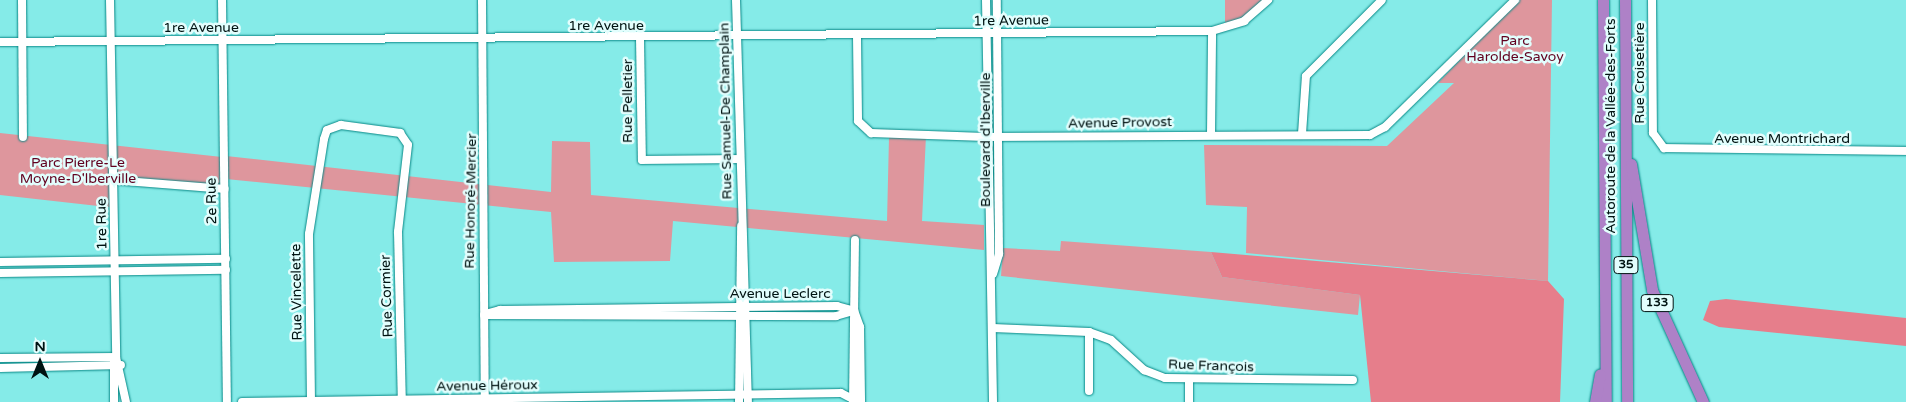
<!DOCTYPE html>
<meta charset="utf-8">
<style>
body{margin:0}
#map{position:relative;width:1906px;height:402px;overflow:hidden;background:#85ebe8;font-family:"Varela Round",sans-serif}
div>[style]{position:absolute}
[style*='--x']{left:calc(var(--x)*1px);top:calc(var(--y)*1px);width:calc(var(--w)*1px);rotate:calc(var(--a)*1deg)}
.green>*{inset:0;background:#de969d}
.forest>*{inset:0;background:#e67e8b}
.roads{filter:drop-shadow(0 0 1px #088886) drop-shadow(0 0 1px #088886)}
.minor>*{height:8px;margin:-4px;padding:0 4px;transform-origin:4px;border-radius:4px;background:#fff}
.highway>*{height:11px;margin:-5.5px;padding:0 5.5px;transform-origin:5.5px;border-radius:5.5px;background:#ae81c7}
span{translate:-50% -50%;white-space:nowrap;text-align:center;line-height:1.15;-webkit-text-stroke:5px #e2fefd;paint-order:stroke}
.shield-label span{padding:1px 4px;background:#e2fefd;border:1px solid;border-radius:4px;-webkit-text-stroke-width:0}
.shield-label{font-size:12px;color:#001312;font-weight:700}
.street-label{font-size:14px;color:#001312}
.park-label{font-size:14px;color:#62001f}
.north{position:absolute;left:15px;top:337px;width:50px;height:50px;-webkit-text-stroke:4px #e2fefd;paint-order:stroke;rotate:0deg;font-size:14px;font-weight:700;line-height:20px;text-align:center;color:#001312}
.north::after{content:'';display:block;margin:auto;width:18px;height:22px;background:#001312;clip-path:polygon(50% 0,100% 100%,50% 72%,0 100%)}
</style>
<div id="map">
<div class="green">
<div style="clip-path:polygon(1225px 0,1271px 0,1225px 31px)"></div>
<div style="clip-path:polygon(1517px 0,1552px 0,1548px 281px,1246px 253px,1247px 207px,1206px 205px,1204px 145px,1387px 146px,1454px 83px,1438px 83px)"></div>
<div style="clip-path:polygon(0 133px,222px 157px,223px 186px,114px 180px,116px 208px,0 195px)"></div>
<div style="clip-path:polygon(926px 135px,922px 221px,984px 225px,984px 250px,673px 221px,670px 261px,554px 262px,551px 212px,226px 179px,226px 156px,551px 192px,552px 141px,590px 142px,591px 195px,887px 221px,889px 137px)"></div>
<div style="clip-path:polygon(1061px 241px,1211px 252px,1222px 277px,1360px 295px,1358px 315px,1001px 276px,1003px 248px,1060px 251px)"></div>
</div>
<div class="forest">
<div style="clip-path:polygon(1211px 252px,1548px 281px,1564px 299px,1560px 402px,1371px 402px,1360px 295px,1222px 277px)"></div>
<div style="clip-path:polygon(1726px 299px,1906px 318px,1906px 346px,1719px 327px,1703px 320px,1710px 301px)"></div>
</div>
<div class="roads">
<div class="minor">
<div style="--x:22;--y:0;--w:137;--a:89.6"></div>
<div style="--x:110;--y:0;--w:357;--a:89"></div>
<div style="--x:116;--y:357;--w:46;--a:77.5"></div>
<div style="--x:222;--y:0;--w:402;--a:89.3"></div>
<div style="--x:482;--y:0;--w:402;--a:89.6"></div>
<div style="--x:736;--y:0;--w:402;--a:88.3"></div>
<div style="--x:986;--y:0;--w:402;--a:89"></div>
<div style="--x:1652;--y:0;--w:133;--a:89.6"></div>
<div style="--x:1653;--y:133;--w:19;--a:54"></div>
<div style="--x:1664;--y:148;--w:242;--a:0.7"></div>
<div style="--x:857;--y:36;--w:85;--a:89.3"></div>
<div style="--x:858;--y:121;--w:18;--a:43"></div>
<div style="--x:871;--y:133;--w:114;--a:2"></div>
<div style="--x:985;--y:137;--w:385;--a:-0.3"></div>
<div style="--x:1370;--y:135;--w:17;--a:-28"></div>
<div style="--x:1385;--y:127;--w:182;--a:-44.3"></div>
<div style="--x:640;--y:38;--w:122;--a:89.1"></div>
<div style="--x:642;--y:160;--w:96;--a:-0.6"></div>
<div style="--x:0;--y:42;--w:1212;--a:-0.52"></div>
<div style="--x:1212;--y:31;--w:34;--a:-17"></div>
<div style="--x:1244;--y:21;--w:32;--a:-41"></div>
<div style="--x:1302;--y:134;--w:58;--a:-86.1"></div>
<div style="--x:1306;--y:76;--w:107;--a:-45"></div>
<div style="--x:1211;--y:135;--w:104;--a:-89.4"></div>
<div style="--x:113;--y:180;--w:112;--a:4.6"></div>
<div style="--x:0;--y:262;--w:226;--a:-0.8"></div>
<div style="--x:0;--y:273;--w:226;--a:-0.8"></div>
<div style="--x:993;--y:274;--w:21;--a:-73"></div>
<div style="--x:999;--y:254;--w:254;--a:-90.5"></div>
<div style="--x:855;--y:313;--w:15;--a:70"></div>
<div style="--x:860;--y:327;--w:75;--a:89.2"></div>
<div style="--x:485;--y:314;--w:16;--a:-15"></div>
<div style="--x:500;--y:310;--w:238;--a:-0.7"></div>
<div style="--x:738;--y:307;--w:99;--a:-0.6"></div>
<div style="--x:837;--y:306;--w:18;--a:16"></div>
<div style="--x:484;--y:315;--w:352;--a:0.2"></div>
<div style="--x:836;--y:316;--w:19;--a:-16"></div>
<div style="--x:993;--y:328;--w:96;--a:2.4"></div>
<div style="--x:1089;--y:332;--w:23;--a:20"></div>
<div style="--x:1111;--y:340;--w:45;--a:42.3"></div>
<div style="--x:1144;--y:370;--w:22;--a:21"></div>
<div style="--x:1165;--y:378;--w:188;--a:0.6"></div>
<div style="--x:0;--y:358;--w:116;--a:-0.5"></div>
<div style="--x:0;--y:368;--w:121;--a:-1.4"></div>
<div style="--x:1189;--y:379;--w:23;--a:90"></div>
<div style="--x:1089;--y:391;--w:59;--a:-90"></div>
<div style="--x:114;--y:402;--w:41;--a:-90"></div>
<div style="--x:242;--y:402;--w:599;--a:-0.86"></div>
<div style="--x:841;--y:393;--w:20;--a:27"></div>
<div style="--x:311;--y:402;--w:168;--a:-90.7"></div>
<div style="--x:309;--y:234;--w:96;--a:-81"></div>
<div style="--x:324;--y:139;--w:9;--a:-72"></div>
<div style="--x:327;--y:130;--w:15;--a:-20"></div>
<div style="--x:341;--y:125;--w:60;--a:7.7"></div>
<div style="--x:400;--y:133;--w:14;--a:56"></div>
<div style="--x:408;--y:145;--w:88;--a:96.6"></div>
<div style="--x:398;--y:232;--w:170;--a:88.7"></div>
<div style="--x:739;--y:402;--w:176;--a:-89.3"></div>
<div style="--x:853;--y:402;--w:162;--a:-89.3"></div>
</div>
<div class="highway">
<div style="--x:1603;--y:0;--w:402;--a:89.6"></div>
<div style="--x:1625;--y:0;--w:402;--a:89.7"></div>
<div style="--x:1631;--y:164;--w:128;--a:80.5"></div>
<div style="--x:1652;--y:290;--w:123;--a:65.5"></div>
<div style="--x:1595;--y:402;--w:28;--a:-80"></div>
</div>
</div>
<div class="shield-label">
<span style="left:1626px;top:265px">35</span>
<span style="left:1657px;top:303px">133</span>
</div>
<div class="street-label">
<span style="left:1011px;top:21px;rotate:-1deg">1re Avenue</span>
<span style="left:606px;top:26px">1re Avenue</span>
<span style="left:201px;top:28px">1re Avenue</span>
<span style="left:1640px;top:73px;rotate:-90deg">Rue Croisetière</span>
<span style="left:628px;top:101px;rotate:-90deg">Rue Pelletier</span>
<span style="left:726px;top:111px;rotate:-91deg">Rue Samuel-De Champlain</span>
<span style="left:1120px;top:123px;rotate:-1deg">Avenue Provost</span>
<span style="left:1611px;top:126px;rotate:-90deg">Autoroute de la Vallée-des-Forts</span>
<span style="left:1782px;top:139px">Avenue Montrichard</span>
<span style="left:986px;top:140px;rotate:-90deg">Boulevard d'Iberville</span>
<span style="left:212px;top:201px;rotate:-91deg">2e Rue</span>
<span style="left:471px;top:201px;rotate:-89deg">Rue Honoré-Mercier</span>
<span style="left:102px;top:224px;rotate:-91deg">1re Rue</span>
<span style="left:297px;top:292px;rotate:-91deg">Rue Vincelette</span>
<span style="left:780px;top:294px">Avenue Leclerc</span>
<span style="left:387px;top:296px;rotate:-92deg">Rue Cormier</span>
<span style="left:1211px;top:366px;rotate:2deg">Rue François</span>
<span style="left:487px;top:386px;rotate:-1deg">Avenue Héroux</span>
</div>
<div class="park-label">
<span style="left:1515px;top:49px">Parc<br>Harolde-Savoy</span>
<span style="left:78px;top:171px">Parc Pierre-Le<br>Moyne-D'lberville</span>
</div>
<div class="north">N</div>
</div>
